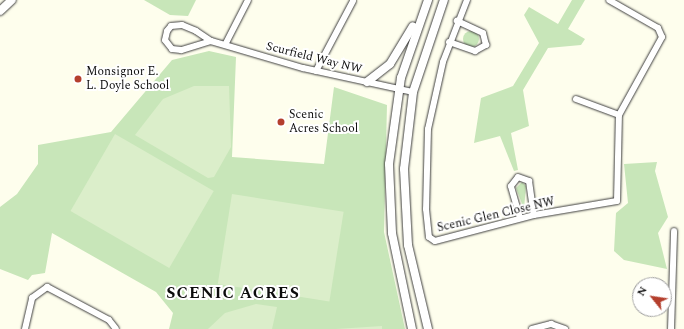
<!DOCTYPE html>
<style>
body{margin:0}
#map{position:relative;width:684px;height:329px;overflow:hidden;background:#fefeed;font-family:Spectral,serif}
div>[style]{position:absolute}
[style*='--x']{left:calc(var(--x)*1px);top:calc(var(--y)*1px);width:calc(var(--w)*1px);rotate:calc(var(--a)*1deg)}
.green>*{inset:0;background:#c8e6b9}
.round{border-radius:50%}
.pitch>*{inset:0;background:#dbeeca;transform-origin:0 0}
.roads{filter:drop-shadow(0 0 1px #3f3f3f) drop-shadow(0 0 1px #3f3f3f)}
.minor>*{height:6px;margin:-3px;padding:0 3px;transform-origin:3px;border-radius:3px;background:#fff}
.tertiary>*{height:8px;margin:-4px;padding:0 4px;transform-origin:4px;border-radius:4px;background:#fff}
.dots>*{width:11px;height:11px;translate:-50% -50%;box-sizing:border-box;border:2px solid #fff;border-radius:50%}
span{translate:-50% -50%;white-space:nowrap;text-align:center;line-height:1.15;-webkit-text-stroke:4px #fff;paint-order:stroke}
.street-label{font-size:12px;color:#0c0c0c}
.poi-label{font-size:12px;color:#0c0c0c}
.left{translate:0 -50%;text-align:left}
.district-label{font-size:16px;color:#0c0c0c;font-weight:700;letter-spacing:1px}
.north{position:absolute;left:632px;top:277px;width:40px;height:40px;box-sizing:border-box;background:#fff;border:1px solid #9e9e9e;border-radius:50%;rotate:300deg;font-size:11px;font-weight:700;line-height:16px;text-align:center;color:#0c0c0c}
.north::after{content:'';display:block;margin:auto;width:14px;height:18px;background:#b43f2d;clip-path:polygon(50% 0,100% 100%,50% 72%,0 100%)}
</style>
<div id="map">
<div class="green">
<div style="clip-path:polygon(144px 0,196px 0,188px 16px,170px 15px)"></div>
<div style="clip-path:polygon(572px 0,585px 0,568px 29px,585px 39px,581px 45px,548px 48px,523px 90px,529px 126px,511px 133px,518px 170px,514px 171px,500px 136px,474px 143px,481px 98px,513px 86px,539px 43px,524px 15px,529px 7px,558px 24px)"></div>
<div class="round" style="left:463px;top:31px;width:16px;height:16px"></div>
<div style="clip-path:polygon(209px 51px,236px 57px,232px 157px,324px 164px,334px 87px,387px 105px,384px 232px,405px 329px,169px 329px,173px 313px,156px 292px,52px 233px,45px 273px,32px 275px,28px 280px,0 269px,0 207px,17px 194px,38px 164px,38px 145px,111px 132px,172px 60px)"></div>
<div style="clip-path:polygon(657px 162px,655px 171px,668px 217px,658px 233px,667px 269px,624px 260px,614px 251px,616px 213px,628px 203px,624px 164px)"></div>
<div style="clip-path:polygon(522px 182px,526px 186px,524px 209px,516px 188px)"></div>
</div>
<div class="pitch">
<div style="clip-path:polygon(194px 86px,229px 86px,231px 147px,214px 177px,208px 178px,135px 135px,163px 99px)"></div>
<div style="left:115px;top:134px;width:114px;height:89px;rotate:30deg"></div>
<div style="left:232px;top:194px;width:113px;height:91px;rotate:9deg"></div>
<div style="clip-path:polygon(256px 304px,277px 307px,272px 329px,208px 329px,225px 313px)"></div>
<div style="clip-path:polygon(382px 326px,382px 329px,336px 329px)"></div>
</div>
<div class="roads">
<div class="minor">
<div style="--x:467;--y:0;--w:66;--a:111.2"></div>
<div style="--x:443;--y:62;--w:69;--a:102.6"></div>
<div style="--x:428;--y:129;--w:80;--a:91.4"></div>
<div style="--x:426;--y:209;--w:28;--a:84"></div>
<div style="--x:429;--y:237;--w:7;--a:34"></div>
<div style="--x:435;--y:241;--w:102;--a:-14.7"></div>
<div style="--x:534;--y:215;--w:84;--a:-9.6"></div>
<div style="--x:617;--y:201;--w:86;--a:-88.7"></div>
<div style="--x:619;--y:115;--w:89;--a:-61.1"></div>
<div style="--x:662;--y:37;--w:10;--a:-114"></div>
<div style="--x:658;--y:28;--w:56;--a:-150.3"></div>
<div style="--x:182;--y:25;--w:15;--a:23"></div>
<div style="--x:196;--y:31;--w:18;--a:34"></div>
<div style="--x:211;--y:41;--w:31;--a:163"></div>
<div style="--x:181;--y:50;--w:9;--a:-174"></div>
<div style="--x:172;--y:49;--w:11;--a:-128"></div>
<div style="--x:165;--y:40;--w:9;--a:-77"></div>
<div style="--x:167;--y:31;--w:6;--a:-51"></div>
<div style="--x:171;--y:26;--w:11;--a:-5"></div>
<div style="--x:211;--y:41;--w:96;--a:16.4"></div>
<div style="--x:303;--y:68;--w:113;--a:12.3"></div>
<div style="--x:449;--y:42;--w:28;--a:19"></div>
<div style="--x:475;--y:51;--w:13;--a:-29"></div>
<div style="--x:486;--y:45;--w:12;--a:-104"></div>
<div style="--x:483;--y:33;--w:29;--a:-155"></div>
<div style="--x:226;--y:43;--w:48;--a:-62.9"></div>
<div style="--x:316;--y:71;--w:79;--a:-62.1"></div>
<div style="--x:576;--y:99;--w:46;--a:20.4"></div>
<div style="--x:520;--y:218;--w:33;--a:-106"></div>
<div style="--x:511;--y:186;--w:11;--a:-52"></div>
<div style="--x:518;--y:177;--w:12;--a:20"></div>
<div style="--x:529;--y:181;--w:34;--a:82"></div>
<div style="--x:25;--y:329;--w:32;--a:-77"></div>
<div style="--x:32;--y:298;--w:19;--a:-36"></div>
<div style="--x:47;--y:287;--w:70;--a:28"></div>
<div style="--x:109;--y:320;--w:11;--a:52"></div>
<div style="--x:532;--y:329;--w:20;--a:-15"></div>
<div style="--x:551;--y:324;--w:15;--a:20"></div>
<div style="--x:671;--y:329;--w:98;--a:-88.2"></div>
</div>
<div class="tertiary">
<div style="--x:0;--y:11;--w:16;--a:-43"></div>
<div style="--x:367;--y:82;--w:29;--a:-38"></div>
<div style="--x:390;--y:64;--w:44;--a:-58.8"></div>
<div style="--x:412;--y:329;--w:98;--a:-101.8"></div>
<div style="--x:392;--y:233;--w:69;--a:-92.5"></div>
<div style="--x:389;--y:164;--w:87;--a:-82.1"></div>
<div style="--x:401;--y:78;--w:83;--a:-70.9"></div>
<div style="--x:428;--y:329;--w:86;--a:-103.4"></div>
<div style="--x:408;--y:245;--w:76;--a:-93"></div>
<div style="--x:404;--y:169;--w:78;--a:-83.3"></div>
<div style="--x:413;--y:92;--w:97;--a:-71.4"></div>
</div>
</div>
<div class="dots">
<div style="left:78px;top:79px;background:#b43f2d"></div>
<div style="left:281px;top:122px;background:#b43f2d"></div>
</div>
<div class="street-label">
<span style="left:314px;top:58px;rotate:14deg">Scurfield Way NW</span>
<span style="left:496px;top:215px;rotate:-13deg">Scenic Glen Close NW</span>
</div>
<div class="poi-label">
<span class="left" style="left:86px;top:79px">Monsignor E.<br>L. Doyle School</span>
<span class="left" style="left:289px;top:122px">Scenic<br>Acres School</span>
</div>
<div class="district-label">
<span style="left:233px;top:293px">SCENIC ACRES</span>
</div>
<div class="north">N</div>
</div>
